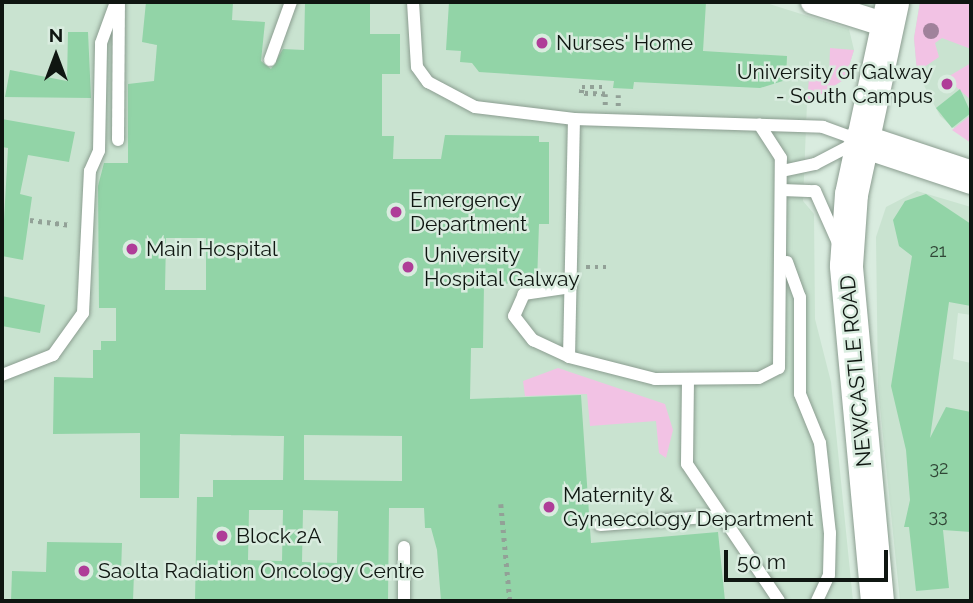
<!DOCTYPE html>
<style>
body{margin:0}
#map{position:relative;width:973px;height:603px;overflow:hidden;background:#d9ecdf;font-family:Raleway,sans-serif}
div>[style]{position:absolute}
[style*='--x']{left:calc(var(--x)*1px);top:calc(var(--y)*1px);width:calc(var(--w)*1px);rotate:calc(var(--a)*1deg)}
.built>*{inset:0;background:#c9e3d0}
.green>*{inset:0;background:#f2c2e4}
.building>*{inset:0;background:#92d4a7}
.path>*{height:4.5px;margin-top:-2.25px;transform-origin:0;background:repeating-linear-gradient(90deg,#92a197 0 3.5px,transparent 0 8.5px)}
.roads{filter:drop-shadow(0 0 2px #8b9d90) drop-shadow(0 0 2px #8b9d90)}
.lane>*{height:12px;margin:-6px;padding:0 6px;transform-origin:6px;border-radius:6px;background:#fff}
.street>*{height:24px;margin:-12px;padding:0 12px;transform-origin:12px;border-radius:12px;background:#fff}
.secondary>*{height:33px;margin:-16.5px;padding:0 16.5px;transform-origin:16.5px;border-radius:16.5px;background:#fff}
.trees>*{width:16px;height:16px;margin:-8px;border-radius:50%;background:#a0829b}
.dots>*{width:19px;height:19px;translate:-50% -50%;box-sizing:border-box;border:4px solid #d9ecdf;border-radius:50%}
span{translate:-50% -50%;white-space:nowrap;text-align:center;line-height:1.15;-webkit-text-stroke:5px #d9ecdf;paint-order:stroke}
.number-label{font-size:18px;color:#304636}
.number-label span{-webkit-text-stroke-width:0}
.poi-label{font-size:21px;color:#0f1611}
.left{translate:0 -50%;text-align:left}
.right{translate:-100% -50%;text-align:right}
.street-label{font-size:21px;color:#0f1611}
.frame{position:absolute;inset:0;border:4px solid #0f1611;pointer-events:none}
.north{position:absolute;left:21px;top:21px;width:70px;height:70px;-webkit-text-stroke:5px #d9ecdf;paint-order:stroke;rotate:0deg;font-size:19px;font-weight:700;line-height:28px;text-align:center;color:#0f1611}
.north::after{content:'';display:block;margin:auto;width:24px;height:32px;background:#0f1611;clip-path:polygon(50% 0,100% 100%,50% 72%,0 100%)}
.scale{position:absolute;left:724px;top:550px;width:164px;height:32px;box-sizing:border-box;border:4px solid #0f1611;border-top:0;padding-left:9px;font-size:21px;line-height:24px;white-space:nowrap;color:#0f1611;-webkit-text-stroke:5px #d9ecdf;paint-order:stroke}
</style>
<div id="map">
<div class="built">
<div style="clip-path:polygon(2px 2px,763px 2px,849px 29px,854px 50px,845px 79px,807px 103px,803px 201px,814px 214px,815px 319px,831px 382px,853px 601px,2px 601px)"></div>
<div style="clip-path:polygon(920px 2px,971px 2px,971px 143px,940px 116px,917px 72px,914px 38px)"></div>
<div style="clip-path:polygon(917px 191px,971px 207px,971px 315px,958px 313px,953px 359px,971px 363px,971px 601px,900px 601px,878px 388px,876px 237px,886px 207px)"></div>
</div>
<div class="green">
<div style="clip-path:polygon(920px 2px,971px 2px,971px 49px,942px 38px,935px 43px,939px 57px,917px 72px,914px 38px)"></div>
<div style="clip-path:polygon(830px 48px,854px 50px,845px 79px,807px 103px,809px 78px,829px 79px)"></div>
<div style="clip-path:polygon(971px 63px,971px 100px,946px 78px)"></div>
<div style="clip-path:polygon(971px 115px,971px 143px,952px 130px)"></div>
<div style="clip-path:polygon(558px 368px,665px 404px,673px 430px,666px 458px,659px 453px,656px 421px,590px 426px,587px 394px,525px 396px,523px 381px)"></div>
</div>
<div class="building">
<div style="clip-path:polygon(evenodd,146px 2px,233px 2px,232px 20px,265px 22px,261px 61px,271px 69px,283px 49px,304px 50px,305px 2px,370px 2px,370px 34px,400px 34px,400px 74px,382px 74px,382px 136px,394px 136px,393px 159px,441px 159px,445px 135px,539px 136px,539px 142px,549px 142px,549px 224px,539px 224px,537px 283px,484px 284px,483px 348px,471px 348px,470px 399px,581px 395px,591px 543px,718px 532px,725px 601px,441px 601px,437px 550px,431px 528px,425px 528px,424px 508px,389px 508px,388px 601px,195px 601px,197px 497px,213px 497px,213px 480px,283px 480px,284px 436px,180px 434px,179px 498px,140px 498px,140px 433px,53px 434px,54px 377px,93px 378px,93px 350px,101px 350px,101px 341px,116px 341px,116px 308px,99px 308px,98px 186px,104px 163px,128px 163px,128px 84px,154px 81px,157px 45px,142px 42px,146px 2px,166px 238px,206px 238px,206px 290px,165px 290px,166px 238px,146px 2px,304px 435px,402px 436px,402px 481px,304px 480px,304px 435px,146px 2px,249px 510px,283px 510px,282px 561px,248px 560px,249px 510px,146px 2px,303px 510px,338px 511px,337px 563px,302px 562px,303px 510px)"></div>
<div style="clip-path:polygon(449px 2px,706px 2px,703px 51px,787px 56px,786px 80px,760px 88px,634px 82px,633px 89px,613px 88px,614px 81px,479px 72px,472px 63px,460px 62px,461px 51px,446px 50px)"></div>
<div style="clip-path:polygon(68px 32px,88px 32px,91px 98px,5px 97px,10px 70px,67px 81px)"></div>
<div style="clip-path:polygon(960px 89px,971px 113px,952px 128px,936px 108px)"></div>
<div style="clip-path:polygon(2px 119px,75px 132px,69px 162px,28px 155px,20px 194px,32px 197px,23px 260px,2px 256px,8px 148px,2px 147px)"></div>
<div style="clip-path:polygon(926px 194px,971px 224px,971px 306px,949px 302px,930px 438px,946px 407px,971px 412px,971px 532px,943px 530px,949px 588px,916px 591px,909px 527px,904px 527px,910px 500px,906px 450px,891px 386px,912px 256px,899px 246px,893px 220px,905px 201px)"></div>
<div style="clip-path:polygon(2px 296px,45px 305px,40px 333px,2px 326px)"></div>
<div style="clip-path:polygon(47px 542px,122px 543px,121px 573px,134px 573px,133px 601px,11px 601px,12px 571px,46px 572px)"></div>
</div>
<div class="path">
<div style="--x:605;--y:105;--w:11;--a:-90"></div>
<div style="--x:605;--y:94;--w:24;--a:-178"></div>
<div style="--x:581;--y:93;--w:6;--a:-81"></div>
<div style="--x:582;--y:87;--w:25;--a:0"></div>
<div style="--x:618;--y:106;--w:11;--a:-90"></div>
<div style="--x:30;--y:220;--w:41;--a:7"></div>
<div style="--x:586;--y:267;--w:20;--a:0"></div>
<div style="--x:501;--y:504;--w:97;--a:84.7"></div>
</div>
<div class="roads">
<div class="lane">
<div style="--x:413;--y:2;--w:65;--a:86.5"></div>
<div style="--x:417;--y:67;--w:19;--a:54"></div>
<div style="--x:428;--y:82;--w:53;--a:28"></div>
<div style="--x:475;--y:107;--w:100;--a:6.9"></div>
<div style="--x:574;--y:119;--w:249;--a:1.8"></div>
<div style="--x:823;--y:127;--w:37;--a:20"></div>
<div style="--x:270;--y:60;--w:62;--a:-70.1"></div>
<div style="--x:118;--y:140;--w:138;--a:-89.6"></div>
<div style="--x:782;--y:171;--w:34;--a:-12"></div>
<div style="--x:815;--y:164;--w:47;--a:-27.6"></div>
<div style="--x:782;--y:190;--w:33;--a:2"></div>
<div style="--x:815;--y:191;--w:57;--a:66.1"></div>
<div style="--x:787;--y:262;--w:37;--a:70"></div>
<div style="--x:800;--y:297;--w:97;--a:90"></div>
<div style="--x:800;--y:394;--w:53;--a:67.8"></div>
<div style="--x:820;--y:443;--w:91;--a:83.7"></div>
<div style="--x:830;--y:533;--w:42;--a:91.4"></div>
<div style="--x:829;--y:575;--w:29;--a:115"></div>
<div style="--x:571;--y:287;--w:48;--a:171.5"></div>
<div style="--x:524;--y:294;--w:24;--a:114"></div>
<div style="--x:514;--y:316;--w:31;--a:52"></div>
<div style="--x:533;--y:340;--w:40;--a:25"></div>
<div style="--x:569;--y:357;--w:89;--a:14.3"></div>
<div style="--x:655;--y:379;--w:104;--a:-0.6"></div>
<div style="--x:759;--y:378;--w:22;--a:-27"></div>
<div style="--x:779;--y:368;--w:210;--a:-89.5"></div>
<div style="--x:781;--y:158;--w:40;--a:-122.9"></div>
<div style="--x:569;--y:357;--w:238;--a:-88.8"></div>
<div style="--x:2;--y:375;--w:55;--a:-21.4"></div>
<div style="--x:53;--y:355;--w:52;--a:-54.5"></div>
<div style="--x:83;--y:313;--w:142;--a:-87.2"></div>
<div style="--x:90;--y:171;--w:22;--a:-66"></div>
<div style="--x:99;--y:151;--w:108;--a:-88.9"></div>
<div style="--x:101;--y:43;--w:44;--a:-69.9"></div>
<div style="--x:688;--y:380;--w:84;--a:90.7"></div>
<div style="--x:687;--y:464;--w:165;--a:56.1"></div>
<div style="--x:600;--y:525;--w:120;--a:-4.3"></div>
<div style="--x:404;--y:601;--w:54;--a:-90"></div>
</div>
<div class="street">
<div style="--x:813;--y:2;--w:77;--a:17.5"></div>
</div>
<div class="secondary">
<div style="--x:860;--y:140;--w:117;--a:18.4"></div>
<div style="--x:877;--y:601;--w:337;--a:-95.3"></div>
<div style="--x:846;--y:265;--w:71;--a:-86"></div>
<div style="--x:851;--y:194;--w:196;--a:-77.9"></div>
</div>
</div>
<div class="trees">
<div style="left:931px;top:31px"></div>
</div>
<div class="dots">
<div style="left:542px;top:43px;background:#af3d98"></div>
<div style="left:947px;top:84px;background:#af3d98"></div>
<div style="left:396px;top:212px;background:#af3d98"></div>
<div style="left:132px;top:249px;background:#af3d98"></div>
<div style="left:408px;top:267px;background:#af3d98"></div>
<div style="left:549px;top:507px;background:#af3d98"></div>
<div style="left:222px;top:536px;background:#af3d98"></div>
<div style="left:84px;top:571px;background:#af3d98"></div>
</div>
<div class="number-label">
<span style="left:938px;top:251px">21</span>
<span style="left:939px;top:468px">32</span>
<span style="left:938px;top:516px">33</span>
</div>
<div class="poi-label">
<span class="left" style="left:556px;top:43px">Nurses' Home</span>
<span class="right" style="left:933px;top:84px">University of Galway<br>- South Campus</span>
<span class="left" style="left:410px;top:212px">Emergency<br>Department</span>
<span class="left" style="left:146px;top:249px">Main Hospital</span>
<span class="left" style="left:424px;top:267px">University<br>Hospital Galway</span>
<span class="left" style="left:563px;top:507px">Maternity &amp;<br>Gynaecology Department</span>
<span class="left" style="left:236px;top:536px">Block 2A</span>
<span class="left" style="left:98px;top:571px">Saolta Radiation Oncology Centre</span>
</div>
<div class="street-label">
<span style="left:856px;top:371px;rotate:-95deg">NEWCASTLE ROAD</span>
</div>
<div class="frame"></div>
<div class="north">N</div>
<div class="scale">50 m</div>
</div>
